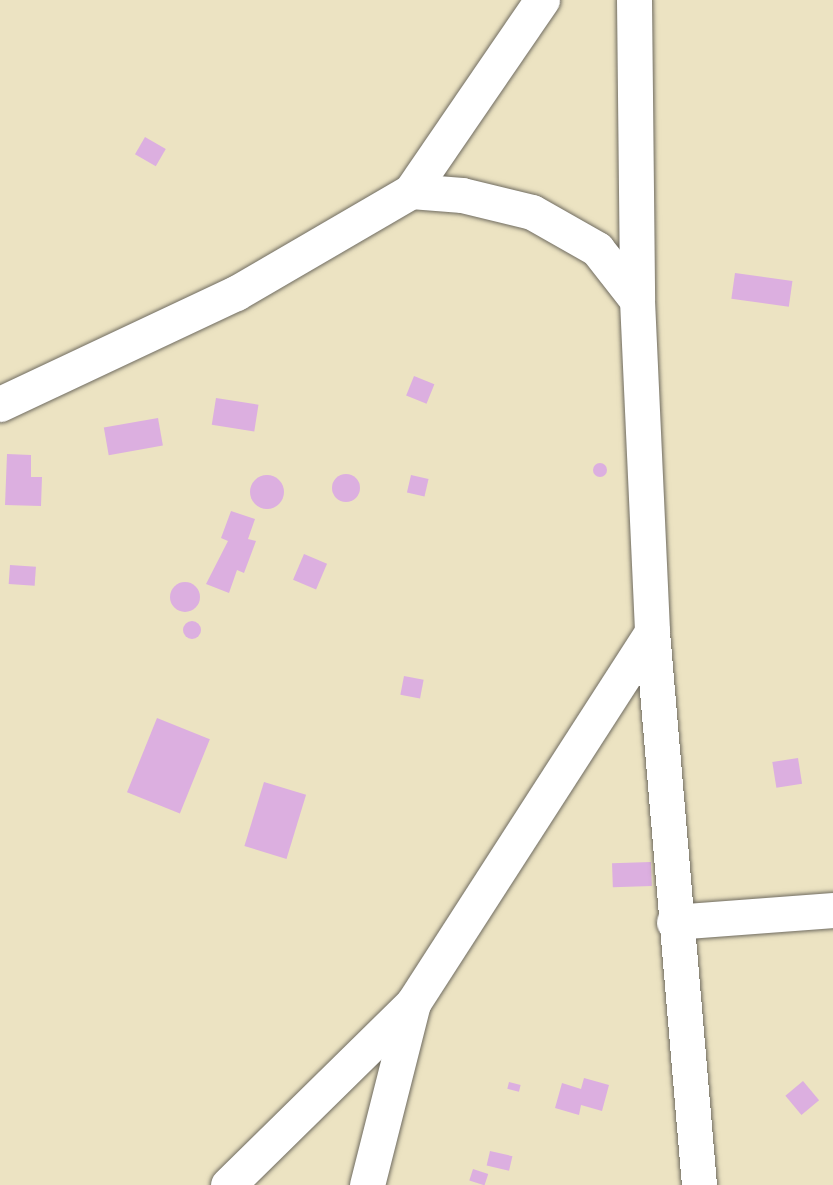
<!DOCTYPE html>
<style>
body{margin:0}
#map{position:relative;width:833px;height:1185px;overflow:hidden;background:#ece3c2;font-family:"Libre Bodoni",serif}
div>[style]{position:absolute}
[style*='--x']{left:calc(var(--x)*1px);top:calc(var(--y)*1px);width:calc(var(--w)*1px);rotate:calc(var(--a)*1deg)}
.building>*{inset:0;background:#dcafe0;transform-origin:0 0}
.round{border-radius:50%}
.roads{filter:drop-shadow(0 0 2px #6f6b60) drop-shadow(0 0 2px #6f6b60)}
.minor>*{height:35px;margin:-17.5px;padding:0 17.5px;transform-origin:17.5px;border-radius:17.5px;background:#fff}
span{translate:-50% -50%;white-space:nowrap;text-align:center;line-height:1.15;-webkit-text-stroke:5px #fcf5e5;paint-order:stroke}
</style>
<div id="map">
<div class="building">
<div style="left:145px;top:137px;width:24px;height:20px;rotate:30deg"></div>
<div style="left:735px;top:273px;width:58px;height:26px;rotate:8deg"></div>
<div style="left:414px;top:376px;width:22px;height:21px;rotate:22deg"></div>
<div style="left:216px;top:398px;width:43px;height:27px;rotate:9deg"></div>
<div style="left:158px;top:418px;width:28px;height:55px;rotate:80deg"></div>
<div style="clip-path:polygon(7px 454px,31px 455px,31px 477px,42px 477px,41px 506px,5px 505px)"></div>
<div class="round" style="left:593px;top:463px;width:14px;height:14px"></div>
<div class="round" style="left:332px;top:474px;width:28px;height:28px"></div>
<div class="round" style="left:250px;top:475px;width:34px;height:34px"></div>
<div style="left:411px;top:475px;width:18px;height:18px;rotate:13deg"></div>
<div style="clip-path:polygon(231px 511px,255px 519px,248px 539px,256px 541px,244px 573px,237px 570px,229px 593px,206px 584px,228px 541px,221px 538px)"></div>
<div style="left:304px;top:554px;width:25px;height:28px;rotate:23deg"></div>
<div style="left:10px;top:565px;width:26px;height:19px;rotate:4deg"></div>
<div class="round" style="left:170px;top:582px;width:30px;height:30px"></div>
<div class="round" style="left:183px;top:621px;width:18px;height:18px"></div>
<div style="left:404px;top:676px;width:20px;height:19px;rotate:11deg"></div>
<div style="left:157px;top:718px;width:57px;height:80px;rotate:22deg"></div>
<div style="left:798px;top:758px;width:26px;height:26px;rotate:81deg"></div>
<div style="left:264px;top:782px;width:44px;height:67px;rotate:17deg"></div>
<div style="left:651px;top:862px;width:24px;height:39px;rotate:88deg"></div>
<div style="clip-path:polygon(584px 1078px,609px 1085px,602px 1111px,581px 1105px,579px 1115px,555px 1108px,562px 1083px,581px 1089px)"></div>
<div style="left:803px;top:1081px;width:25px;height:23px;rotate:50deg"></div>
<div style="left:509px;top:1082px;width:12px;height:7px;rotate:14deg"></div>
<div style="left:490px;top:1151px;width:23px;height:15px;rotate:13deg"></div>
<div style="left:473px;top:1169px;width:16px;height:12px;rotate:18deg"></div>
</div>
<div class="roads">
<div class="minor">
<div style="--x:634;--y:0;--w:300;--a:89.4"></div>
<div style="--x:637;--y:300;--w:332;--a:87.4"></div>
<div style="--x:652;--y:632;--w:555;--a:85.14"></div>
<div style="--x:411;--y:191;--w:51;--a:4.5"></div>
<div style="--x:462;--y:195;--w:72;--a:13.7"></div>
<div style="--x:532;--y:212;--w:75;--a:29.6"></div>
<div style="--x:597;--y:249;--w:65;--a:51.9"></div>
<div style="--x:0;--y:404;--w:261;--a:-25.2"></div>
<div style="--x:236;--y:293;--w:203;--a:-30.2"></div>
<div style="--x:411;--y:191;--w:232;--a:-55.6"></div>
<div style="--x:674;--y:922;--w:159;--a:-4.3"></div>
<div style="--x:228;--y:1185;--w:260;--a:-44.5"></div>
<div style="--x:367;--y:1185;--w:188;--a:-75.8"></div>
<div style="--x:413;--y:1003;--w:441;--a:-57.2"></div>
</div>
</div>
</div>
